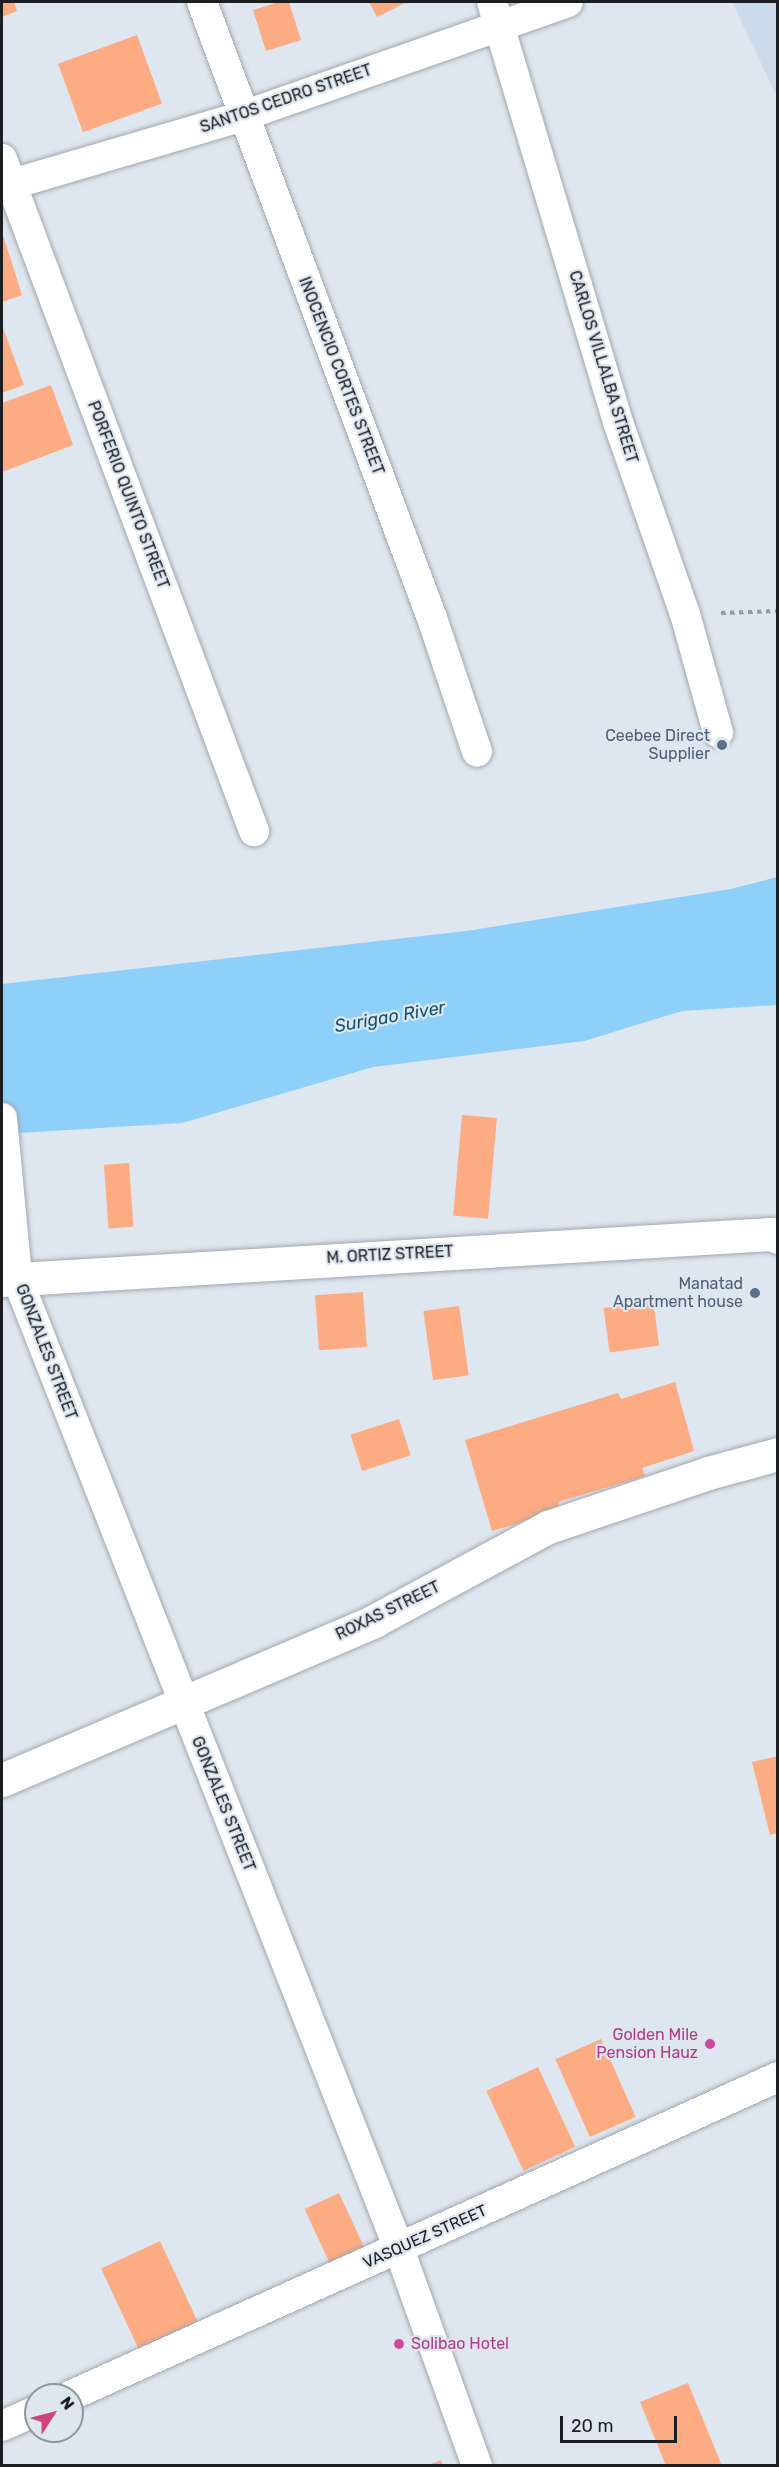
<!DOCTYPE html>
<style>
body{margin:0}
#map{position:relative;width:779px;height:2467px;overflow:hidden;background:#dee6f0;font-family:Rubik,sans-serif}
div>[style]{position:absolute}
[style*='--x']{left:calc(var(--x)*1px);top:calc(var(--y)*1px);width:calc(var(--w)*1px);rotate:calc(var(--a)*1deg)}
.built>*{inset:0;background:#cddaea}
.water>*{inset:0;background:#8ed0f9}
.building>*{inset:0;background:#fcab83;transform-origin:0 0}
.path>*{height:4px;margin-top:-2px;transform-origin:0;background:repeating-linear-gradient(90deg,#939aa1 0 4.5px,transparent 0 9px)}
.roads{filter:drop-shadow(0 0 2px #a0a7b0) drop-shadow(0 0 2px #a0a7b0)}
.minor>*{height:30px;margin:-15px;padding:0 15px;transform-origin:15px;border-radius:15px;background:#fff}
.tertiary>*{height:33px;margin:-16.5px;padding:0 16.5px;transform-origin:16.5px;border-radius:16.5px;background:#fff}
.dots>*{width:16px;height:16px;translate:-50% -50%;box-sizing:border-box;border:3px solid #dee6f0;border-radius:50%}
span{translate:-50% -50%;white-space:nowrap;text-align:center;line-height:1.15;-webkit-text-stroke:4.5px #dee6f0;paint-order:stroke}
.street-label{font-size:16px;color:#1c1f22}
.service-label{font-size:16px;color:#4e5e75}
.right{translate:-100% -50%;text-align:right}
.hotel-label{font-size:16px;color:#b23c85}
.left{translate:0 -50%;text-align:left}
.water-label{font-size:18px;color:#0f5475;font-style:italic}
.frame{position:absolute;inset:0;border:3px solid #1c1f22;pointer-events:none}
.north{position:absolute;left:24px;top:2383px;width:60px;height:60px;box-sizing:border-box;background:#dee6f0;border:2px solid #90969e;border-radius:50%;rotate:54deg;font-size:16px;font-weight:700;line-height:24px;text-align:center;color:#1c1f22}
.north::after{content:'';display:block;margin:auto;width:21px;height:27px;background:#cf4479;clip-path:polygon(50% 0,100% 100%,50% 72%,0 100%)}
.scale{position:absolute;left:560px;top:2416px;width:117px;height:27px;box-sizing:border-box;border:3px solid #1c1f22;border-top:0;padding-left:8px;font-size:18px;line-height:21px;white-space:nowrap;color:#1c1f22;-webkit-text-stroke:4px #dee6f0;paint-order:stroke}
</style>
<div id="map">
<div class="built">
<div style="clip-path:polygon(732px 2px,777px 2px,777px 97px)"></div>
</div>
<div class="water">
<div style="clip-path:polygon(777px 877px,777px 1005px,682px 1011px,584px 1041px,373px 1067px,182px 1123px,2px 1134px,2px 984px,466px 931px,731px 889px)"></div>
</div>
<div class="building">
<div style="clip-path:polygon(2px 2px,14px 2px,17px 11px,2px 17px)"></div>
<div style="clip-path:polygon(279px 2px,289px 2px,301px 40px,266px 51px,253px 10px)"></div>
<div style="clip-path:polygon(369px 2px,407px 2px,377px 17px)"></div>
<div style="left:137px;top:35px;width:73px;height:84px;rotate:70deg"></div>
<div style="clip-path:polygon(2px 232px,22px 295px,2px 302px)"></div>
<div style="clip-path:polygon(2px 325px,24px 385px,2px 393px)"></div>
<div style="clip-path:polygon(51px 385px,73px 445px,2px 472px,2px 403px)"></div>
<div style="left:462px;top:1115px;width:35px;height:101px;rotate:5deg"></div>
<div style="left:129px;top:1163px;width:64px;height:25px;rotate:86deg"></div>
<div style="left:363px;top:1292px;width:55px;height:48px;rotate:86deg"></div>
<div style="left:653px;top:1301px;width:45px;height:50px;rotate:82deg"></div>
<div style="left:459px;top:1306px;width:70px;height:36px;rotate:82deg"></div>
<div style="clip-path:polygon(675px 1382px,694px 1451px,642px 1468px,645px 1476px,558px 1502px,561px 1511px,492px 1531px,465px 1440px,618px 1393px,621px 1399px)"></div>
<div style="left:399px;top:1419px;width:38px;height:51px;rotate:72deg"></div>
<div style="clip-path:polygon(778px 1756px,778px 1833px,770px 1835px,752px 1762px)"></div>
<div style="left:601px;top:2039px;width:85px;height:50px;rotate:66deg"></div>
<div style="left:538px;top:2067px;width:88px;height:57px;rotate:65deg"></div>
<div style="left:339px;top:2193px;width:68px;height:38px;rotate:65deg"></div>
<div style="left:160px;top:2241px;width:89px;height:65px;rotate:65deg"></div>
<div style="clip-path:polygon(688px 2383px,722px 2466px,666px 2466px,640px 2402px)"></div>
<div style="clip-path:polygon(441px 2460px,443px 2466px,428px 2466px,428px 2465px)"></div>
</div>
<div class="path">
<div style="--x:721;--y:613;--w:57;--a:-2"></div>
</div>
<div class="roads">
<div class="minor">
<div style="--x:202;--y:2;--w:658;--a:69.53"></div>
<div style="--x:432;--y:618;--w:141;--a:71.4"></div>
<div style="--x:492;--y:2;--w:438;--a:73.3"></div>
<div style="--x:618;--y:422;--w:203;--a:70.8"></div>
<div style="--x:685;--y:614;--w:123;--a:74.4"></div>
<div style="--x:2;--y:159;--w:718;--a:69.44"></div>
<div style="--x:2;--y:187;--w:251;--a:-16.4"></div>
<div style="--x:243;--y:116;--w:344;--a:-19.3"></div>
<div style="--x:2;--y:1118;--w:161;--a:84.6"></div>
<div style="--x:17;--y:1278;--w:1043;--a:68.52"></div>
<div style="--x:399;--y:2249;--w:231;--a:70.2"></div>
<div style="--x:72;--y:2395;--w:774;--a:-24.25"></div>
<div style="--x:2;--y:2426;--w:37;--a:-24"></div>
</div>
<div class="tertiary">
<div style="--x:2;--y:1280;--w:770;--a:-3.42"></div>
<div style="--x:771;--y:1234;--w:8;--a:23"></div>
<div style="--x:2;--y:1780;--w:405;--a:-23.1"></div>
<div style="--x:374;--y:1621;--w:198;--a:-28.4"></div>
<div style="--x:548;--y:1527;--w:169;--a:-18.6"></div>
<div style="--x:708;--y:1473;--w:73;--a:-15.2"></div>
</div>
</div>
<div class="dots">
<div style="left:722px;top:745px;background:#5c6f8a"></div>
<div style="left:755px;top:1293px;background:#5c6f8a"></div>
<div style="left:710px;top:2044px;background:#d1479c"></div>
<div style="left:399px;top:2344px;background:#d1479c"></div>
</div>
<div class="street-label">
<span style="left:286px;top:99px;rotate:-19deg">SANTOS CEDRO STREET</span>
<span style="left:603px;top:367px;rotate:73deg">CARLOS VILLALBA STREET</span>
<span style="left:341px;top:376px;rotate:69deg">INOCENCIO CORTES STREET</span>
<span style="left:128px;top:495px;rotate:69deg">PORFERIO QUINTO STREET</span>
<span style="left:390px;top:1255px;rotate:-3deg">M. ORTIZ STREET</span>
<span style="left:46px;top:1352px;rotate:69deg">GONZALES STREET</span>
<span style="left:388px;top:1611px;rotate:-26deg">ROXAS STREET</span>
<span style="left:223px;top:1804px;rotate:68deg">GONZALES STREET</span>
<span style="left:425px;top:2237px;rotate:-24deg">VASQUEZ STREET</span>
</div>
<div class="service-label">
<span class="right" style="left:710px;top:745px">Ceebee Direct<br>Supplier</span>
<span class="right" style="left:743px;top:1293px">Manatad<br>Apartment house</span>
</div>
<div class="hotel-label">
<span class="right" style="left:698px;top:2044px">Golden Mile<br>Pension Hauz</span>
<span class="left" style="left:411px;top:2344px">Solibao Hotel</span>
</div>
<div class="water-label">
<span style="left:390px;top:1017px;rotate:-10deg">Surigao River</span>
</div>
<div class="frame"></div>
<div class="north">N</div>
<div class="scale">20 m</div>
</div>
